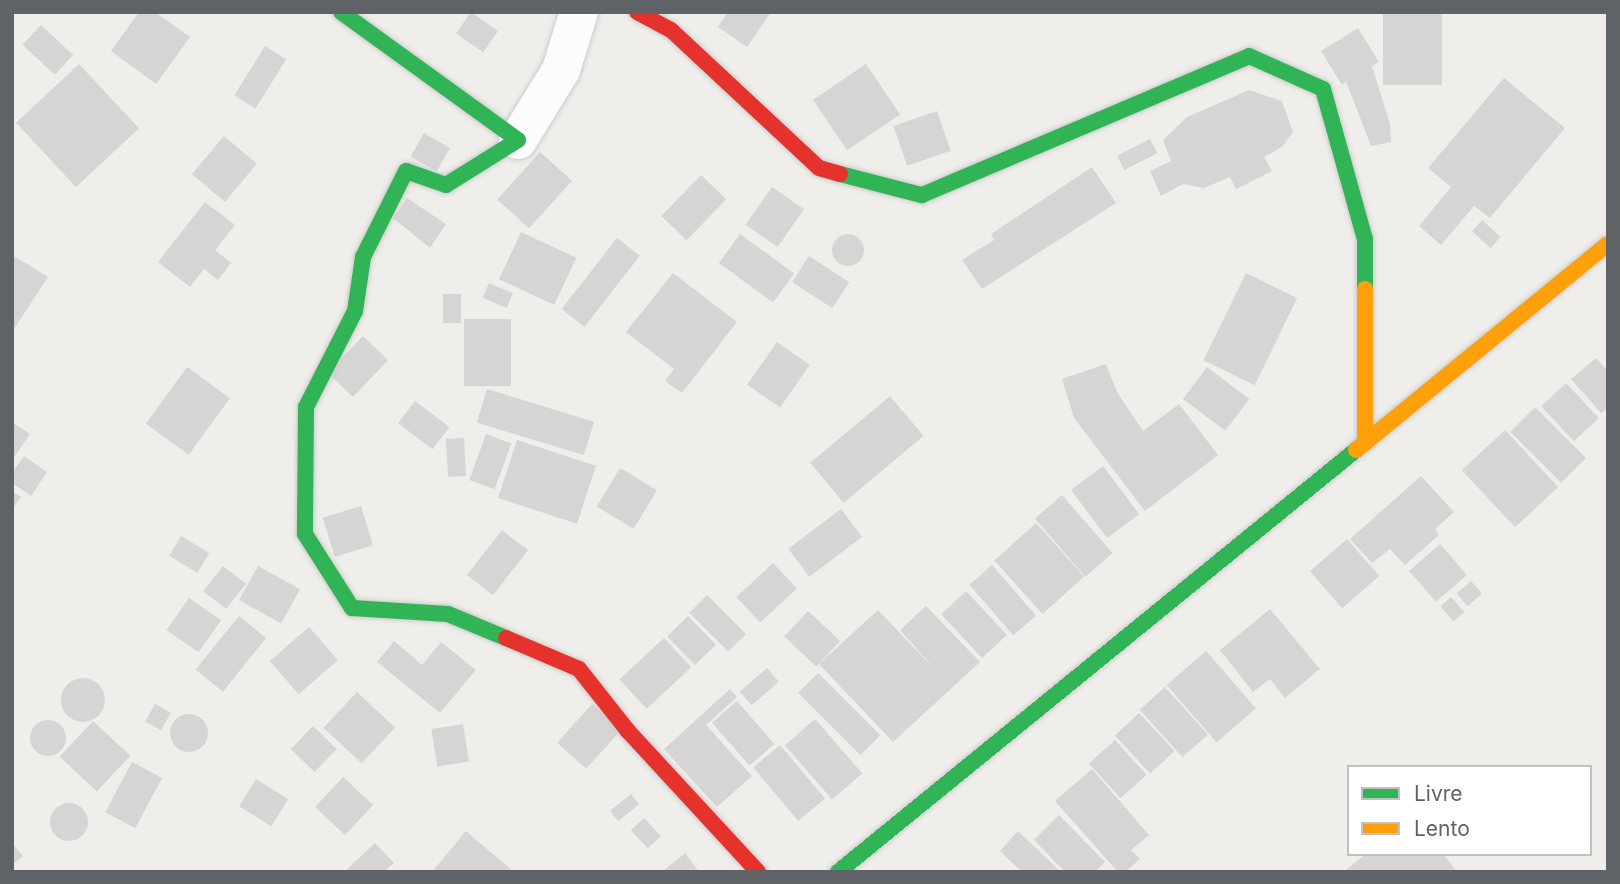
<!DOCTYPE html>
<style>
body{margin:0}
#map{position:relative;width:1620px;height:884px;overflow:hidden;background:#efeeea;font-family:Inter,sans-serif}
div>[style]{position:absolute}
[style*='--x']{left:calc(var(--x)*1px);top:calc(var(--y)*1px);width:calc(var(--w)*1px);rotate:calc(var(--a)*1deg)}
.building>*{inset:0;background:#d6d5d3;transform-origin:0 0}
.round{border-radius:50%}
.roads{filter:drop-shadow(0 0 2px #cbcccc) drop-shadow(0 0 2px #cbcccc)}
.street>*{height:38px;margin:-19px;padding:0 19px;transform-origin:19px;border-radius:19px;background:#fdfcfc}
.fast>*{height:16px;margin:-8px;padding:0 8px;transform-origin:8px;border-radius:8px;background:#30b455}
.slow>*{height:16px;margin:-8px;padding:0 8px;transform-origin:8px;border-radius:8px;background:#ff9f0a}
.jam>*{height:16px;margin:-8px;padding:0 8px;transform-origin:8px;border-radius:8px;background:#e5322d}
span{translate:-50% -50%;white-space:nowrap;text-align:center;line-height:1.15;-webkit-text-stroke:5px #fff;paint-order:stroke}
.frame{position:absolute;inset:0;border:14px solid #5f6368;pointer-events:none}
.legend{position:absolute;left:1347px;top:765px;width:245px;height:91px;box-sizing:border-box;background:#fff;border:2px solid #bfc1c3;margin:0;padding:9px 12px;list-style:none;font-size:21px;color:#5f6368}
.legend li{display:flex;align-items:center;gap:14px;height:35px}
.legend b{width:35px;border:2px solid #bfc1c3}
</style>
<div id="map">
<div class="building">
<div style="clip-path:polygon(139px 12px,155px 12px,190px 37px,156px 84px,111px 51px)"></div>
<div style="left:471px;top:12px;width:33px;height:26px;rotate:35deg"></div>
<div style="clip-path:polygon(728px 12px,771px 12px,747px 47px,718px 27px)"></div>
<div style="left:1383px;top:12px;width:59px;height:73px"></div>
<div style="left:41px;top:25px;width:44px;height:27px;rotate:43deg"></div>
<div style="clip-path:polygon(1358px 28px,1379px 62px,1372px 66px,1390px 124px,1391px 142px,1371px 146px,1346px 81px,1342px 85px,1321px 51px)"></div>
<div style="left:265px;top:46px;width:25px;height:58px;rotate:32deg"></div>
<div style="left:79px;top:64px;width:88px;height:86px;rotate:47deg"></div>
<div style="left:866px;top:64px;width:61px;height:64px;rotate:56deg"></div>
<div style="clip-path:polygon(1504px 78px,1565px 128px,1490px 218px,1474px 206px,1441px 245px,1419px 226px,1451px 187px,1428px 168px)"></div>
<div style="clip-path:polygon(1249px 90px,1282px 101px,1293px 132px,1282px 147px,1264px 157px,1272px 171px,1236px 189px,1230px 177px,1204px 188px,1183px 184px,1161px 196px,1150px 171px,1171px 161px,1163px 140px,1187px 117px)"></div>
<div style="left:937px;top:111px;width:42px;height:46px;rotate:71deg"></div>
<div style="left:424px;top:133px;width:30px;height:27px;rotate:30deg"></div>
<div style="left:224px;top:136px;width:43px;height:50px;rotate:40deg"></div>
<div style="left:1150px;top:139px;width:16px;height:37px;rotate:63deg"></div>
<div style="left:540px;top:152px;width:43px;height:64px;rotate:42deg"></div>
<div style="clip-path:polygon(1092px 167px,1116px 203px,982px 289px,962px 260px,994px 240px,991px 234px)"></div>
<div style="left:701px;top:175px;width:35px;height:57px;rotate:44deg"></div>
<div style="left:772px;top:187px;width:39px;height:46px;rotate:35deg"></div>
<div style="clip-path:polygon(407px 198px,446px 224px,430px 248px,393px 218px)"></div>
<div style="clip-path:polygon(205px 202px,235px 225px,215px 250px,231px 263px,218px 280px,204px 269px,190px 287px,158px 262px)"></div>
<div style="left:1482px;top:220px;width:25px;height:15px;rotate:42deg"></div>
<div style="left:521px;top:232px;width:61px;height:52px;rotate:25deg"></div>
<div class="round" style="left:832px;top:234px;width:32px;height:32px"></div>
<div style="left:740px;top:234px;width:67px;height:36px;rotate:36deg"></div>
<div style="left:617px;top:238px;width:29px;height:90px;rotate:38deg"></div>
<div style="clip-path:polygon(12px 255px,48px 277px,12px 332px)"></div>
<div style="left:809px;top:256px;width:48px;height:31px;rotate:33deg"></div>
<div style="clip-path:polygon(673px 273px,737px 322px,682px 393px,665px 381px,674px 369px,626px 332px)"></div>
<div style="left:1246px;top:273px;width:57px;height:97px;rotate:26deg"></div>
<div style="left:489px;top:283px;width:26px;height:16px;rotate:23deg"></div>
<div style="left:443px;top:294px;width:18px;height:29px"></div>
<div style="left:511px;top:319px;width:67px;height:47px;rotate:90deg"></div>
<div style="left:363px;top:336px;width:35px;height:51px;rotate:44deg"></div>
<div style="left:777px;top:342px;width:40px;height:52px;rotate:35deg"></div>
<div style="clip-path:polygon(1596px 358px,1608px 371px,1608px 408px,1601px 413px,1571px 379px)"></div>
<div style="clip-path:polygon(1106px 364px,1117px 392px,1143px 431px,1179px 404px,1218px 455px,1145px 511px,1074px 418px,1062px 379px)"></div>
<div style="left:187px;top:367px;width:53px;height:70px;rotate:36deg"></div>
<div style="left:1207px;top:367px;width:53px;height:40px;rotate:37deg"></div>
<div style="left:1566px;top:383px;width:48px;height:34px;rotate:47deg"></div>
<div style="left:487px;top:389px;width:112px;height:35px;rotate:17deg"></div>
<div style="left:890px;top:396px;width:52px;height:104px;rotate:50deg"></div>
<div style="left:415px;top:401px;width:43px;height:28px;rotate:37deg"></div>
<div style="left:1535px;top:407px;width:72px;height:35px;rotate:45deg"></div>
<div style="clip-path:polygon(12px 422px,30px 434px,12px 460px)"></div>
<div style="left:1505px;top:430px;width:78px;height:59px;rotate:47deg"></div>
<div style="left:486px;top:434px;width:27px;height:49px;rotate:20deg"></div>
<div style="left:464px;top:438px;width:38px;height:18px;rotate:87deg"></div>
<div style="left:517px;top:440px;width:83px;height:61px;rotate:18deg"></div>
<div style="clip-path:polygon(24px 456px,47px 472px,31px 496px,12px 483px,12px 473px)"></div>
<div style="left:1103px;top:466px;width:60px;height:40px;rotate:53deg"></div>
<div style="left:620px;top:468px;width:43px;height:45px;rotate:31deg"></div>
<div style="clip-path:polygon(1421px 476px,1454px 512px,1435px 529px,1439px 535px,1405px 565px,1390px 549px,1372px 563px,1350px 539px)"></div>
<div style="clip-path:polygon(12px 491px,21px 497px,12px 509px)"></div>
<div style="left:1062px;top:495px;width:77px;height:36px;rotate:49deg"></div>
<div style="left:361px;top:506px;width:41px;height:40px;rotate:73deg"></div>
<div style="left:841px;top:509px;width:35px;height:66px;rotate:53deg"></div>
<div style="left:1036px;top:523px;width:72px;height:56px;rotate:48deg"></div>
<div style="left:502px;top:530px;width:33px;height:57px;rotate:38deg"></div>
<div style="left:181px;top:536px;width:33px;height:23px;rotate:31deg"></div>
<div style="left:1347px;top:539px;width:49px;height:49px;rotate:49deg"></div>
<div style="left:1440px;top:544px;width:41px;height:41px;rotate:49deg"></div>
<div style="left:773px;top:563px;width:35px;height:50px;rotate:47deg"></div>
<div style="left:992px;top:565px;width:67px;height:30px;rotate:49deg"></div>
<div style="left:223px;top:566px;width:29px;height:32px;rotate:38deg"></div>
<div style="left:258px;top:566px;width:48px;height:39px;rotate:29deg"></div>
<div style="left:1471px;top:581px;width:17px;height:19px;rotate:50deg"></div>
<div style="left:966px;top:591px;width:60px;height:34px;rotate:47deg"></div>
<div style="left:707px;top:595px;width:55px;height:25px;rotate:45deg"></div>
<div style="left:1451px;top:597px;width:20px;height:14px;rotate:49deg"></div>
<div style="left:189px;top:598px;width:39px;height:39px;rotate:35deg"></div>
<div style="clip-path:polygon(926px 606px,980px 662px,893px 742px,819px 664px,878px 610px,938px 673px,900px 630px)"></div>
<div style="clip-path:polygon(1270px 609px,1320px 669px,1285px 698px,1270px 679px,1253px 692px,1220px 650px)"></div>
<div style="left:808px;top:611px;width:44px;height:35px;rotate:43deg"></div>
<div style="left:239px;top:616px;width:35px;height:69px;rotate:39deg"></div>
<div style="left:688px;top:616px;width:40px;height:29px;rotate:46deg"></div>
<div style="left:309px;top:627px;width:44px;height:52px;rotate:49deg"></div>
<div style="left:664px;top:638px;width:40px;height:61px;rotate:47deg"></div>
<div style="clip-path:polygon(394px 641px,422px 665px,441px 642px,476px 670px,440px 713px,377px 662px)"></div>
<div style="left:1206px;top:651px;width:76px;height:52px;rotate:49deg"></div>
<div style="left:767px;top:668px;width:18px;height:36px;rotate:49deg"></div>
<div style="left:818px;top:673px;width:88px;height:28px;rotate:45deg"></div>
<div class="round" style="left:61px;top:678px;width:44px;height:44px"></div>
<div style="left:1165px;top:687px;width:64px;height:34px;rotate:48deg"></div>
<div style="clip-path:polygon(730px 689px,737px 697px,706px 725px,752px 776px,717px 807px,664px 749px)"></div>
<div style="left:357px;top:692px;width:52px;height:49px;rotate:43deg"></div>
<div style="left:737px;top:701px;width:57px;height:33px;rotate:49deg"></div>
<div style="left:155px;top:704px;width:18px;height:20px;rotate:29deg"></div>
<div style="left:592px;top:704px;width:39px;height:52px;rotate:42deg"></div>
<div style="left:1139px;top:713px;width:52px;height:33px;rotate:47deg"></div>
<div class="round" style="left:170px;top:714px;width:38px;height:38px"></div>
<div style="left:815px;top:719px;width:72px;height:40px;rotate:49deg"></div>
<div class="round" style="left:30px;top:720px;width:36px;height:36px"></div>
<div style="left:93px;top:721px;width:51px;height:49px;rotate:43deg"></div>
<div style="left:463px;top:724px;width:38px;height:32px;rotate:81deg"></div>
<div style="left:313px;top:726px;width:33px;height:32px;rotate:44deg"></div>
<div style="left:1115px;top:740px;width:47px;height:35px;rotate:48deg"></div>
<div style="left:780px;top:745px;width:70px;height:35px;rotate:50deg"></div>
<div style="left:132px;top:762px;width:34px;height:57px;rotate:28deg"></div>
<div style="clip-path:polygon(1092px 769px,1149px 835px,1131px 850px,1140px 859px,1125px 872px,1118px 872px,1055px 801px)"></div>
<div style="left:343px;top:777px;width:41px;height:41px;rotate:43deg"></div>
<div style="left:256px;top:779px;width:38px;height:32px;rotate:32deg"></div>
<div style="left:631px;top:794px;width:13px;height:27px;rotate:51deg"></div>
<div class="round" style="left:50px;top:803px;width:38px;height:38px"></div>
<div style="clip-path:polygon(1059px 815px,1105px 862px,1095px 872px,1065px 872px,1034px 840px)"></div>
<div style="left:644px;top:818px;width:25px;height:18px;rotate:47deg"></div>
<div style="clip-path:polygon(466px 831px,514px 872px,432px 872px)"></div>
<div style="clip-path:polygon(1018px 831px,1061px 872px,1022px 872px,1000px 851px)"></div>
<div style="clip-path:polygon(12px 843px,23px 856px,12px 865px)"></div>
<div style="clip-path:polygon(375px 843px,394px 863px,384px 872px,344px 872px)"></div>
<div style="clip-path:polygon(685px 853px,699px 872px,662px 872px)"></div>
<div style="clip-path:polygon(1366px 854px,1443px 854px,1457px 872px,1343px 872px)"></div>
</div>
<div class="roads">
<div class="street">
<div style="--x:518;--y:140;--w:82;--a:-58.4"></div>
<div style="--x:561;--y:70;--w:61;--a:-72.8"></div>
</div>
<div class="fast">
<div style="--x:341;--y:12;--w:218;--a:35.9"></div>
<div style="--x:518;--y:140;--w:85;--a:148"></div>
<div style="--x:446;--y:185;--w:42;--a:-160.7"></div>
<div style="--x:406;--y:171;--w:96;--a:116.6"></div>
<div style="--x:363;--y:257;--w:55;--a:98.4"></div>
<div style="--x:355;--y:311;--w:108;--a:117"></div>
<div style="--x:306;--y:407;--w:127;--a:90.5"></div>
<div style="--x:305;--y:534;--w:88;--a:57.6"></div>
<div style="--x:352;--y:608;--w:96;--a:3.6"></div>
<div style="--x:448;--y:614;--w:63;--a:22.5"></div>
<div style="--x:840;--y:174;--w:85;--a:14.4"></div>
<div style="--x:922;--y:195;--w:355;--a:-23"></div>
<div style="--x:1249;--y:56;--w:81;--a:24"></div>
<div style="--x:1323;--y:89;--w:156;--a:74.4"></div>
<div style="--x:1365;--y:239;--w:50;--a:90"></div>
<div style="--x:838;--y:872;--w:668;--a:-39.17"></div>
</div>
<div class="slow">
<div style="--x:1365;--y:289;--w:154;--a:90"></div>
<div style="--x:1356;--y:450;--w:325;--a:-39.3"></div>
</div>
<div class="jam">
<div style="--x:637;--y:12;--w:38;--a:28"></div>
<div style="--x:671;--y:30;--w:202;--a:43"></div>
<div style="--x:819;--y:168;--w:22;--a:16"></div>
<div style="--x:506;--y:638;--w:79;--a:23"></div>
<div style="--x:579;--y:669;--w:79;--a:51.7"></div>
<div style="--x:628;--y:731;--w:192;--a:47.3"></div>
</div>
</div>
<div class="frame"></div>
<ul class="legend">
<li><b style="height:9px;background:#30b455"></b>Livre</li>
<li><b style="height:9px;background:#ff9f0a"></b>Lento</li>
</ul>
</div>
